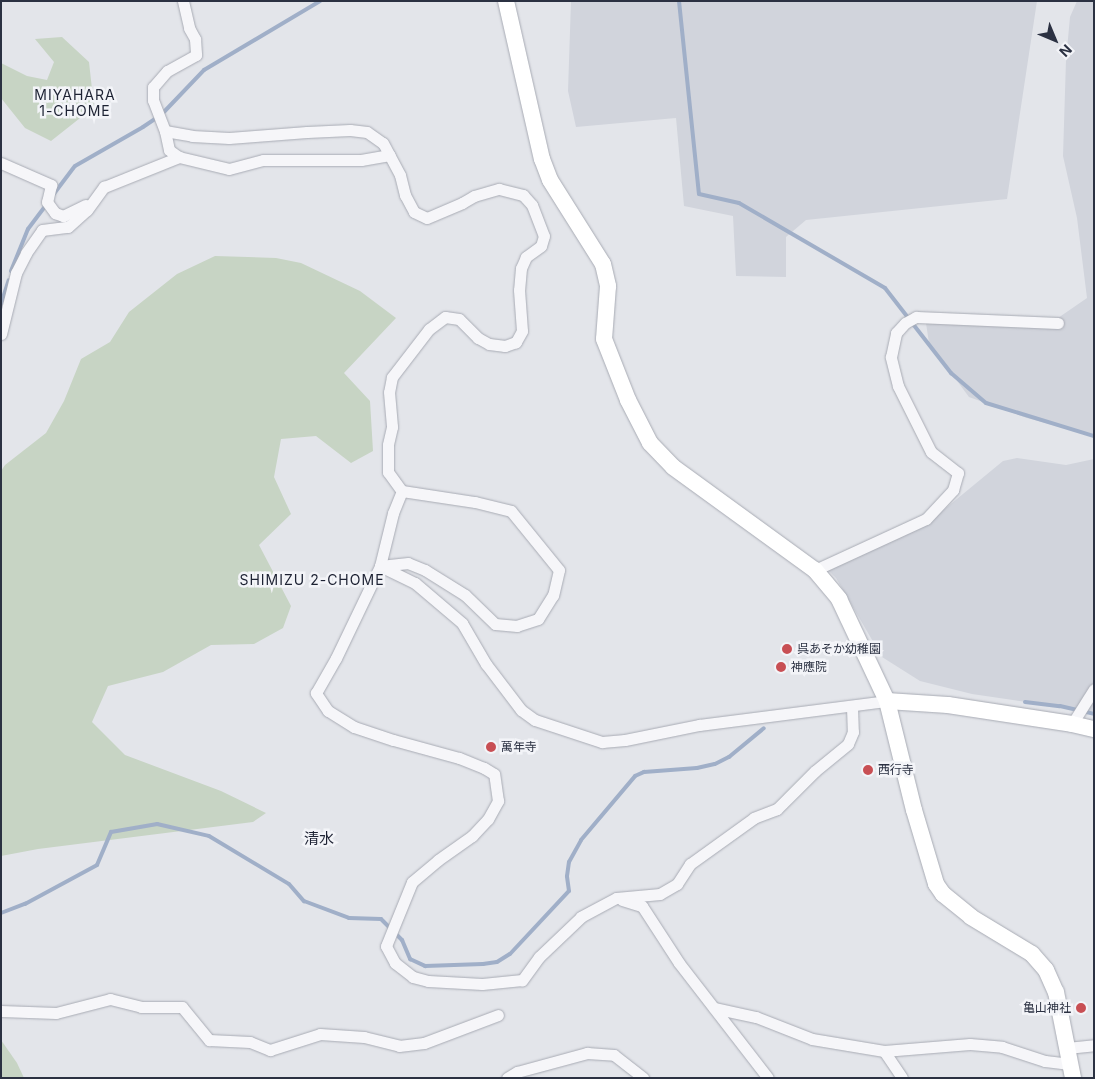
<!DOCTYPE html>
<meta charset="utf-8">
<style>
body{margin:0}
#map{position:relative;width:1095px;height:1079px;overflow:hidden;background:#e3e5ea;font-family:Inter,"Noto Sans JP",sans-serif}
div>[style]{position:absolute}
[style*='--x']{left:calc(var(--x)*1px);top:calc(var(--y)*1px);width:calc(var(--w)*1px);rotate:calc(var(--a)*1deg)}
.built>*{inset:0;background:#d1d4dc}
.green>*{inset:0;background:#c7d4c4}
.stream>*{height:4px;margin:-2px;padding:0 2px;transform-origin:2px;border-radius:2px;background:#a0afc8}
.roads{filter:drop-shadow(0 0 1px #a8abb4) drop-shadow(0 0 1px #a8abb4)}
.street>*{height:11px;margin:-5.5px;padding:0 5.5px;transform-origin:5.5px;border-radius:5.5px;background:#f6f6f9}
.secondary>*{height:16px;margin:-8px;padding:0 8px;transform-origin:8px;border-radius:8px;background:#fff}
.dots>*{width:14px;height:14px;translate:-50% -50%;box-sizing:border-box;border:2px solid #f3f4f8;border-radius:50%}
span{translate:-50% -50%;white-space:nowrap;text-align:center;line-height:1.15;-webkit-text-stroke:5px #f3f4f8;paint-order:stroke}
.poi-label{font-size:12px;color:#2b3142}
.left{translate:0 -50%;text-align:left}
.right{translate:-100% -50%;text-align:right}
.neighbourhood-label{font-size:14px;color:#1d2233;letter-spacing:1px}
.quarter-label{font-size:15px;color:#1d2233}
.frame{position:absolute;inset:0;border:2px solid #2b3142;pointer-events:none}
.north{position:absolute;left:1030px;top:15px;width:50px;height:50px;-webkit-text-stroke:4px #f3f4f8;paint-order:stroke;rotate:135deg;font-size:14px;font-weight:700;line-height:20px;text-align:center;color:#2b3142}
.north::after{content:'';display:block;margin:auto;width:18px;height:22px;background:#2b3142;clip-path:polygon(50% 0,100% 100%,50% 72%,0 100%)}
</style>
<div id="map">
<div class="built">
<div style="clip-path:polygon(571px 1px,1037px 1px,1007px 199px,806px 220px,786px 237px,786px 277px,736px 276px,733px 216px,684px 206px,676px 118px,576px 127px,568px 91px)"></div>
<div style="clip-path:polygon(1077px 1px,1094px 1px,1094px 436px,1027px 418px,969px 397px,929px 343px,926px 323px,1058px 318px,1087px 298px,1077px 218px,1063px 156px,1066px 60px,1070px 17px)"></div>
<div style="clip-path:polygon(1017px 458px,1066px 465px,1094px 459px,1094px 712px,972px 694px,920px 681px,882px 657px,836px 578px,826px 568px,867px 552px,929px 522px,1003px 461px)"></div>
</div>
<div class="green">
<div style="clip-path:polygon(62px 37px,89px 62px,94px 107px,51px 141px,25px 128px,1px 98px,1px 63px,27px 76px,47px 80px,54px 62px,35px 39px)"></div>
<div style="clip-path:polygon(215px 256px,276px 258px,301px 263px,360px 291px,396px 318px,344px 373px,370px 401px,373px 451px,351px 463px,316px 436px,281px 439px,274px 477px,291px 514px,259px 545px,291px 606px,283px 628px,254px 644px,211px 645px,163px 672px,108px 686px,92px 722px,125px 755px,221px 791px,266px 813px,253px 822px,38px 849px,1px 856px,1px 471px,5px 465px,46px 433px,64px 401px,81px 359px,110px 342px,129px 312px,177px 274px)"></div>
<div style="clip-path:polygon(1px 1040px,17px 1063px,24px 1078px,1px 1078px)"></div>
</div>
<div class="stream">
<div style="--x:679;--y:1;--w:194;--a:84.1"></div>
<div style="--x:699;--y:194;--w:41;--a:12.7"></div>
<div style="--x:739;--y:203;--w:169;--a:30.2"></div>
<div style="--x:885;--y:288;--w:108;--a:52.2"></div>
<div style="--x:951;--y:373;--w:46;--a:40.6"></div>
<div style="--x:986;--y:403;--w:113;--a:17"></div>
<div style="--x:53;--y:195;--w:36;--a:-53"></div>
<div style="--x:75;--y:166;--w:78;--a:-29.8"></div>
<div style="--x:143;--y:127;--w:23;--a:-34"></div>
<div style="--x:162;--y:114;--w:61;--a:-46.3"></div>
<div style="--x:204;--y:70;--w:135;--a:-30.7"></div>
<div style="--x:11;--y:271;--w:45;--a:-68"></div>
<div style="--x:28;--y:229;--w:30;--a:-53"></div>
<div style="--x:1;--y:304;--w:25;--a:-72"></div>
<div style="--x:1025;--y:702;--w:35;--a:7"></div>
<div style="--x:1060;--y:706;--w:35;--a:13"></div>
<div style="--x:1;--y:913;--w:26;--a:-21"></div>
<div style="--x:25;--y:904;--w:82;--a:-28.4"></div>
<div style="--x:97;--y:865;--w:36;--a:-67"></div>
<div style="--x:111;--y:832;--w:47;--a:-9.9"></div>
<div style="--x:157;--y:824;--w:53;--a:13"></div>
<div style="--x:209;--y:836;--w:93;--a:31"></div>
<div style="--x:289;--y:884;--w:23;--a:49"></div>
<div style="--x:304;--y:901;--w:48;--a:20.7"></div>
<div style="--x:349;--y:918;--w:32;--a:2"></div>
<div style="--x:381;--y:919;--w:30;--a:45"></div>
<div style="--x:402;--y:940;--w:21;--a:67"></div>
<div style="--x:410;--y:959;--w:17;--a:25"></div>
<div style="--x:425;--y:966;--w:58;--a:-2"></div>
<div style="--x:483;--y:964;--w:14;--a:-8"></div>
<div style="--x:497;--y:962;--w:15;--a:-32"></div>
<div style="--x:510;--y:954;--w:86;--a:-46.9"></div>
<div style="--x:569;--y:891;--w:15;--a:-98"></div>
<div style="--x:567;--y:876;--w:14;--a:-82"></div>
<div style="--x:569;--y:862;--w:25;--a:-61"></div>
<div style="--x:581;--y:840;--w:84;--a:-49.8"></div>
<div style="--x:635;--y:776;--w:10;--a:-24"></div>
<div style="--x:644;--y:772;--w:53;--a:-4.3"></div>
<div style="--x:697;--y:768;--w:18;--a:-13"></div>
<div style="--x:715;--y:764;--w:16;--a:-27"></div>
<div style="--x:729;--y:757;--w:45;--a:-39.6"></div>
</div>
<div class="roads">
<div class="street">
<div style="--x:183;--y:1;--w:28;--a:77"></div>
<div style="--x:189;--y:28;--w:13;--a:61"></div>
<div style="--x:195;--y:39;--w:16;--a:86"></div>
<div style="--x:196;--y:55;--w:33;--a:151"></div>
<div style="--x:167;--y:71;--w:21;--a:131"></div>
<div style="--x:153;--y:87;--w:13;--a:90"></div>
<div style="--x:153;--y:100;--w:33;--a:69"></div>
<div style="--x:165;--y:131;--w:27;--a:10"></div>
<div style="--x:192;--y:136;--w:37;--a:3"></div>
<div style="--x:229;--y:138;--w:78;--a:-4.4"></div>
<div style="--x:307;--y:132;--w:43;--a:-2.7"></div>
<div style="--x:350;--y:130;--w:17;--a:7"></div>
<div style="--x:367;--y:132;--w:19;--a:35"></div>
<div style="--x:383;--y:143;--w:36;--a:62"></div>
<div style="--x:400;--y:175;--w:21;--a:76"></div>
<div style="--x:405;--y:195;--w:19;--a:62"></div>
<div style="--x:414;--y:212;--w:14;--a:25"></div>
<div style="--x:427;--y:218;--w:38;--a:-23"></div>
<div style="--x:462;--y:203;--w:14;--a:-30"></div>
<div style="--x:474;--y:196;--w:26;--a:-16"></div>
<div style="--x:499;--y:189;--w:25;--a:14"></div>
<div style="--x:523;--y:195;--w:13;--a:48"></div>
<div style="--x:532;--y:205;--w:33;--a:69"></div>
<div style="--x:544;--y:236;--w:10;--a:107"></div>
<div style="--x:541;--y:246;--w:19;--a:144"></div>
<div style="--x:526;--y:257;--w:12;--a:114"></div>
<div style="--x:521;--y:268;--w:22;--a:95"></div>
<div style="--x:519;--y:290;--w:41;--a:85.8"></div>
<div style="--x:522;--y:331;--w:13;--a:119"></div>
<div style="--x:516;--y:342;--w:12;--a:160"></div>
<div style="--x:505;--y:346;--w:16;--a:-173"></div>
<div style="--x:489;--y:344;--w:13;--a:-151"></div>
<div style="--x:478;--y:338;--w:27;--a:-135"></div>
<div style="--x:459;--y:319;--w:14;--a:-172"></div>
<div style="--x:445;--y:317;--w:20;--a:143"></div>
<div style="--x:429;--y:329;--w:61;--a:127.6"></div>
<div style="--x:392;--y:377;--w:15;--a:101"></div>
<div style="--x:389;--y:392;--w:35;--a:85"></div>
<div style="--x:392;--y:427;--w:18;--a:103"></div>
<div style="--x:388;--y:445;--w:27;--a:90"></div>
<div style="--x:388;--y:472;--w:24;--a:54"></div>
<div style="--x:402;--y:491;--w:74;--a:8.6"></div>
<div style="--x:475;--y:502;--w:37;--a:14"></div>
<div style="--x:511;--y:511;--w:76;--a:50.9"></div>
<div style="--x:559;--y:570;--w:26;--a:103"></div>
<div style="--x:553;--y:595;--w:28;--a:122"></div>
<div style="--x:538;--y:619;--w:22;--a:162"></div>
<div style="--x:517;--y:626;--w:22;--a:-175"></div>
<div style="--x:495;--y:624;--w:42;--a:-136"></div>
<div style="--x:465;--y:595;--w:47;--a:-148"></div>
<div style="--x:425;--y:570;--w:18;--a:-158"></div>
<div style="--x:408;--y:563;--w:28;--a:174"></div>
<div style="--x:380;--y:566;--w:55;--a:-76.2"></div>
<div style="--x:393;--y:513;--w:24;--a:-68"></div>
<div style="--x:165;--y:131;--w:19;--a:78"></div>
<div style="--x:169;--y:150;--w:12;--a:35"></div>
<div style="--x:179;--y:157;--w:51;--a:13.5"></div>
<div style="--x:229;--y:169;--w:35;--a:-15"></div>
<div style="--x:263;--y:160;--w:98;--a:0"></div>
<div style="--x:361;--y:160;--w:29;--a:-10"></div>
<div style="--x:1;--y:163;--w:55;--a:23.7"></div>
<div style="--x:51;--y:185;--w:17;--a:103"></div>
<div style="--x:47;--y:202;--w:14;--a:54"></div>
<div style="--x:55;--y:213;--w:9;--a:21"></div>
<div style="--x:63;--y:216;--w:25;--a:-26"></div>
<div style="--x:1;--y:334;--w:63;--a:-76.2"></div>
<div style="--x:16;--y:273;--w:22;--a:-63"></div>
<div style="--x:26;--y:253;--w:28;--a:-55"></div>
<div style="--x:42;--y:230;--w:26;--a:-7"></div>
<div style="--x:68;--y:227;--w:25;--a:-42"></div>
<div style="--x:87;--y:210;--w:29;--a:-54"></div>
<div style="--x:104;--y:187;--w:81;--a:-21.8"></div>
<div style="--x:815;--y:570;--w:122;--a:-24.7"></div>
<div style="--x:926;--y:519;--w:40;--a:-47"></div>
<div style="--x:953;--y:490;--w:18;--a:-74"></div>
<div style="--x:958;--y:473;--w:34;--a:-142"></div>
<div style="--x:931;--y:452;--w:74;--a:-116.6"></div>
<div style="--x:898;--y:386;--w:30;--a:-104"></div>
<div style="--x:891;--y:357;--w:25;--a:-78"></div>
<div style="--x:896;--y:333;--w:13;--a:-48"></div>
<div style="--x:905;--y:323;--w:13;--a:-29"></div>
<div style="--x:916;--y:317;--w:142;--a:2.4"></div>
<div style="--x:852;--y:707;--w:25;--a:88"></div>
<div style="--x:853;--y:732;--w:13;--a:113"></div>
<div style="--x:848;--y:744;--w:43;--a:140.7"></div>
<div style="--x:815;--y:771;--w:54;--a:135"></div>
<div style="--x:777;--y:809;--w:25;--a:159"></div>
<div style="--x:754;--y:818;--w:79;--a:144.3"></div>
<div style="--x:690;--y:864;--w:24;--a:123"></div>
<div style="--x:677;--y:884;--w:20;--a:150"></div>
<div style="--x:660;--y:894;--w:44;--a:174.8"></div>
<div style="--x:616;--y:898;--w:40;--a:152"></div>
<div style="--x:581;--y:917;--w:58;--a:136.4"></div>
<div style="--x:539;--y:957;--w:29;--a:126"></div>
<div style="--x:522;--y:980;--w:40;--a:174.3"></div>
<div style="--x:482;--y:984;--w:54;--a:-176.8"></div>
<div style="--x:428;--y:981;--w:16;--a:-165"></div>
<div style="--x:413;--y:977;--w:23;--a:-142"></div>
<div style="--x:395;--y:963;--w:19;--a:-118"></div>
<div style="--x:386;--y:946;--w:69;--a:-67.9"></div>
<div style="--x:412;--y:882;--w:34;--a:-40"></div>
<div style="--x:438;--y:860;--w:42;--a:-35.2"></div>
<div style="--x:472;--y:836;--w:23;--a:-47"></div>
<div style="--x:488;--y:819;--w:21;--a:-61"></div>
<div style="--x:498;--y:801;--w:27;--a:-98"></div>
<div style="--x:494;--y:774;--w:12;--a:-149"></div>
<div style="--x:484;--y:768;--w:27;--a:-158"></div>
<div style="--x:459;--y:758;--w:68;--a:-164.7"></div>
<div style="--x:393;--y:740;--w:41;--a:-161.6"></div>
<div style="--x:354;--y:727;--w:31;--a:-148"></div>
<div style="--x:328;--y:711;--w:22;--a:-124"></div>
<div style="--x:316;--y:693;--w:40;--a:-60.3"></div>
<div style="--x:336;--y:658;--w:102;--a:-64.4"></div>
<div style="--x:380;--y:566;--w:39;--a:26"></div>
<div style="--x:415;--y:583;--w:62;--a:40.4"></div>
<div style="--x:462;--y:623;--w:48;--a:59.7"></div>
<div style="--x:486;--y:664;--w:58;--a:52.7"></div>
<div style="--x:521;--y:710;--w:17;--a:36"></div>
<div style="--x:535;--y:720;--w:71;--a:18.2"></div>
<div style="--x:602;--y:742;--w:23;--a:-5"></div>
<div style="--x:625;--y:740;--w:76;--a:-11.5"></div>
<div style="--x:699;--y:725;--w:190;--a:-7.3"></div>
<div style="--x:1072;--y:724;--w:41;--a:-57.8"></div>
<div style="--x:622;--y:900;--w:21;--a:17"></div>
<div style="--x:642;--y:906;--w:68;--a:57"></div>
<div style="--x:679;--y:963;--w:145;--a:52.3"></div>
<div style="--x:714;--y:1008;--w:43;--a:12.1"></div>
<div style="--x:756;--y:1017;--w:60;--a:21.4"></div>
<div style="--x:812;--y:1039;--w:73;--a:9.5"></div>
<div style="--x:884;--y:1051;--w:86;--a:-4.7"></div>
<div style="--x:970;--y:1044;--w:32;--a:5"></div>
<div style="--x:1002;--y:1047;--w:45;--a:18"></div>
<div style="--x:1045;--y:1061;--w:25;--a:7"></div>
<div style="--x:1;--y:1011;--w:55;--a:2.1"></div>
<div style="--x:56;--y:1013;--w:56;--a:-14.5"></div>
<div style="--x:110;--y:999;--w:32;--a:14"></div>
<div style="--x:141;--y:1007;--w:41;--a:0"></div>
<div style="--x:182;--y:1007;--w:43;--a:50.7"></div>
<div style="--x:209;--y:1040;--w:41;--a:2.8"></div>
<div style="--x:250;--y:1042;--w:22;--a:22"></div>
<div style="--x:270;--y:1050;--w:52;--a:-17.7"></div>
<div style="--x:320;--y:1034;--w:44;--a:3.9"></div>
<div style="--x:364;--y:1037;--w:36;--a:14"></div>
<div style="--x:399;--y:1046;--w:25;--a:-7"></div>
<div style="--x:424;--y:1043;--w:79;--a:-20.7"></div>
<div style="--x:1067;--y:1048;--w:27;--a:-6"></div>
<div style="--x:884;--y:1051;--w:32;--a:56"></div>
<div style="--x:507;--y:1078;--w:12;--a:-31"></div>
<div style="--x:517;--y:1072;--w:73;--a:-15.2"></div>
<div style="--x:587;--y:1053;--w:27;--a:4"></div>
<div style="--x:614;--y:1055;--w:37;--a:38"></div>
</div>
<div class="secondary">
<div style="--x:506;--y:1;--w:162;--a:77.2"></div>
<div style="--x:542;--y:159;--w:22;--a:69"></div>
<div style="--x:550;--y:180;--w:99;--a:57.8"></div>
<div style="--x:603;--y:264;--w:23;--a:77"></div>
<div style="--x:608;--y:286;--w:53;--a:94.3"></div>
<div style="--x:604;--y:339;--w:66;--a:68.5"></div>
<div style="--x:628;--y:400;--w:48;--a:62.9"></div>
<div style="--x:650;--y:443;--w:33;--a:46"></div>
<div style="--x:673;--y:467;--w:175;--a:36"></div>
<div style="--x:815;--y:570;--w:38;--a:50"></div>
<div style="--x:839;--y:599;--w:113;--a:64.8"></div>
<div style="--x:887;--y:701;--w:112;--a:76.1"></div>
<div style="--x:914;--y:810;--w:77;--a:73.4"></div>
<div style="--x:936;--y:884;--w:12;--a:55"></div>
<div style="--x:943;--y:894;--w:36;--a:39"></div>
<div style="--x:971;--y:917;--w:71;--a:31.2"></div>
<div style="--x:1032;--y:954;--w:21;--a:49"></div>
<div style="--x:1046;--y:970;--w:24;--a:66"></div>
<div style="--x:1056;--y:992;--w:88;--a:78.8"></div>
<div style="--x:887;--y:701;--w:61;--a:3.8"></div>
<div style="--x:948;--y:705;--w:125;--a:8.7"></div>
<div style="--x:1072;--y:724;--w:23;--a:13"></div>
</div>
</div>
<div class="dots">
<div style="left:787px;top:649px;background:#c84f54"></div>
<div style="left:781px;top:667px;background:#c84f54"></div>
<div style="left:491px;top:747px;background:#c84f54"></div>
<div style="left:868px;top:770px;background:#c84f54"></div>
<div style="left:1081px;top:1008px;background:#c84f54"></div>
</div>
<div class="poi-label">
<span class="left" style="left:797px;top:649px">呉あそか幼稚園</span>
<span class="left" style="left:791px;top:667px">神應院</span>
<span class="left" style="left:501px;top:747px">萬年寺</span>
<span class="left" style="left:878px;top:770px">西行寺</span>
<span class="right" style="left:1071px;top:1008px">亀山神社</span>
</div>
<div class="neighbourhood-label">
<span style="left:75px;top:103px">MIYAHARA<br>1-CHOME</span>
<span style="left:312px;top:580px">SHIMIZU 2-CHOME</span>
</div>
<div class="quarter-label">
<span style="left:319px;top:839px">清水</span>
</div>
<div class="frame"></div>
<div class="north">N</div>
</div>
